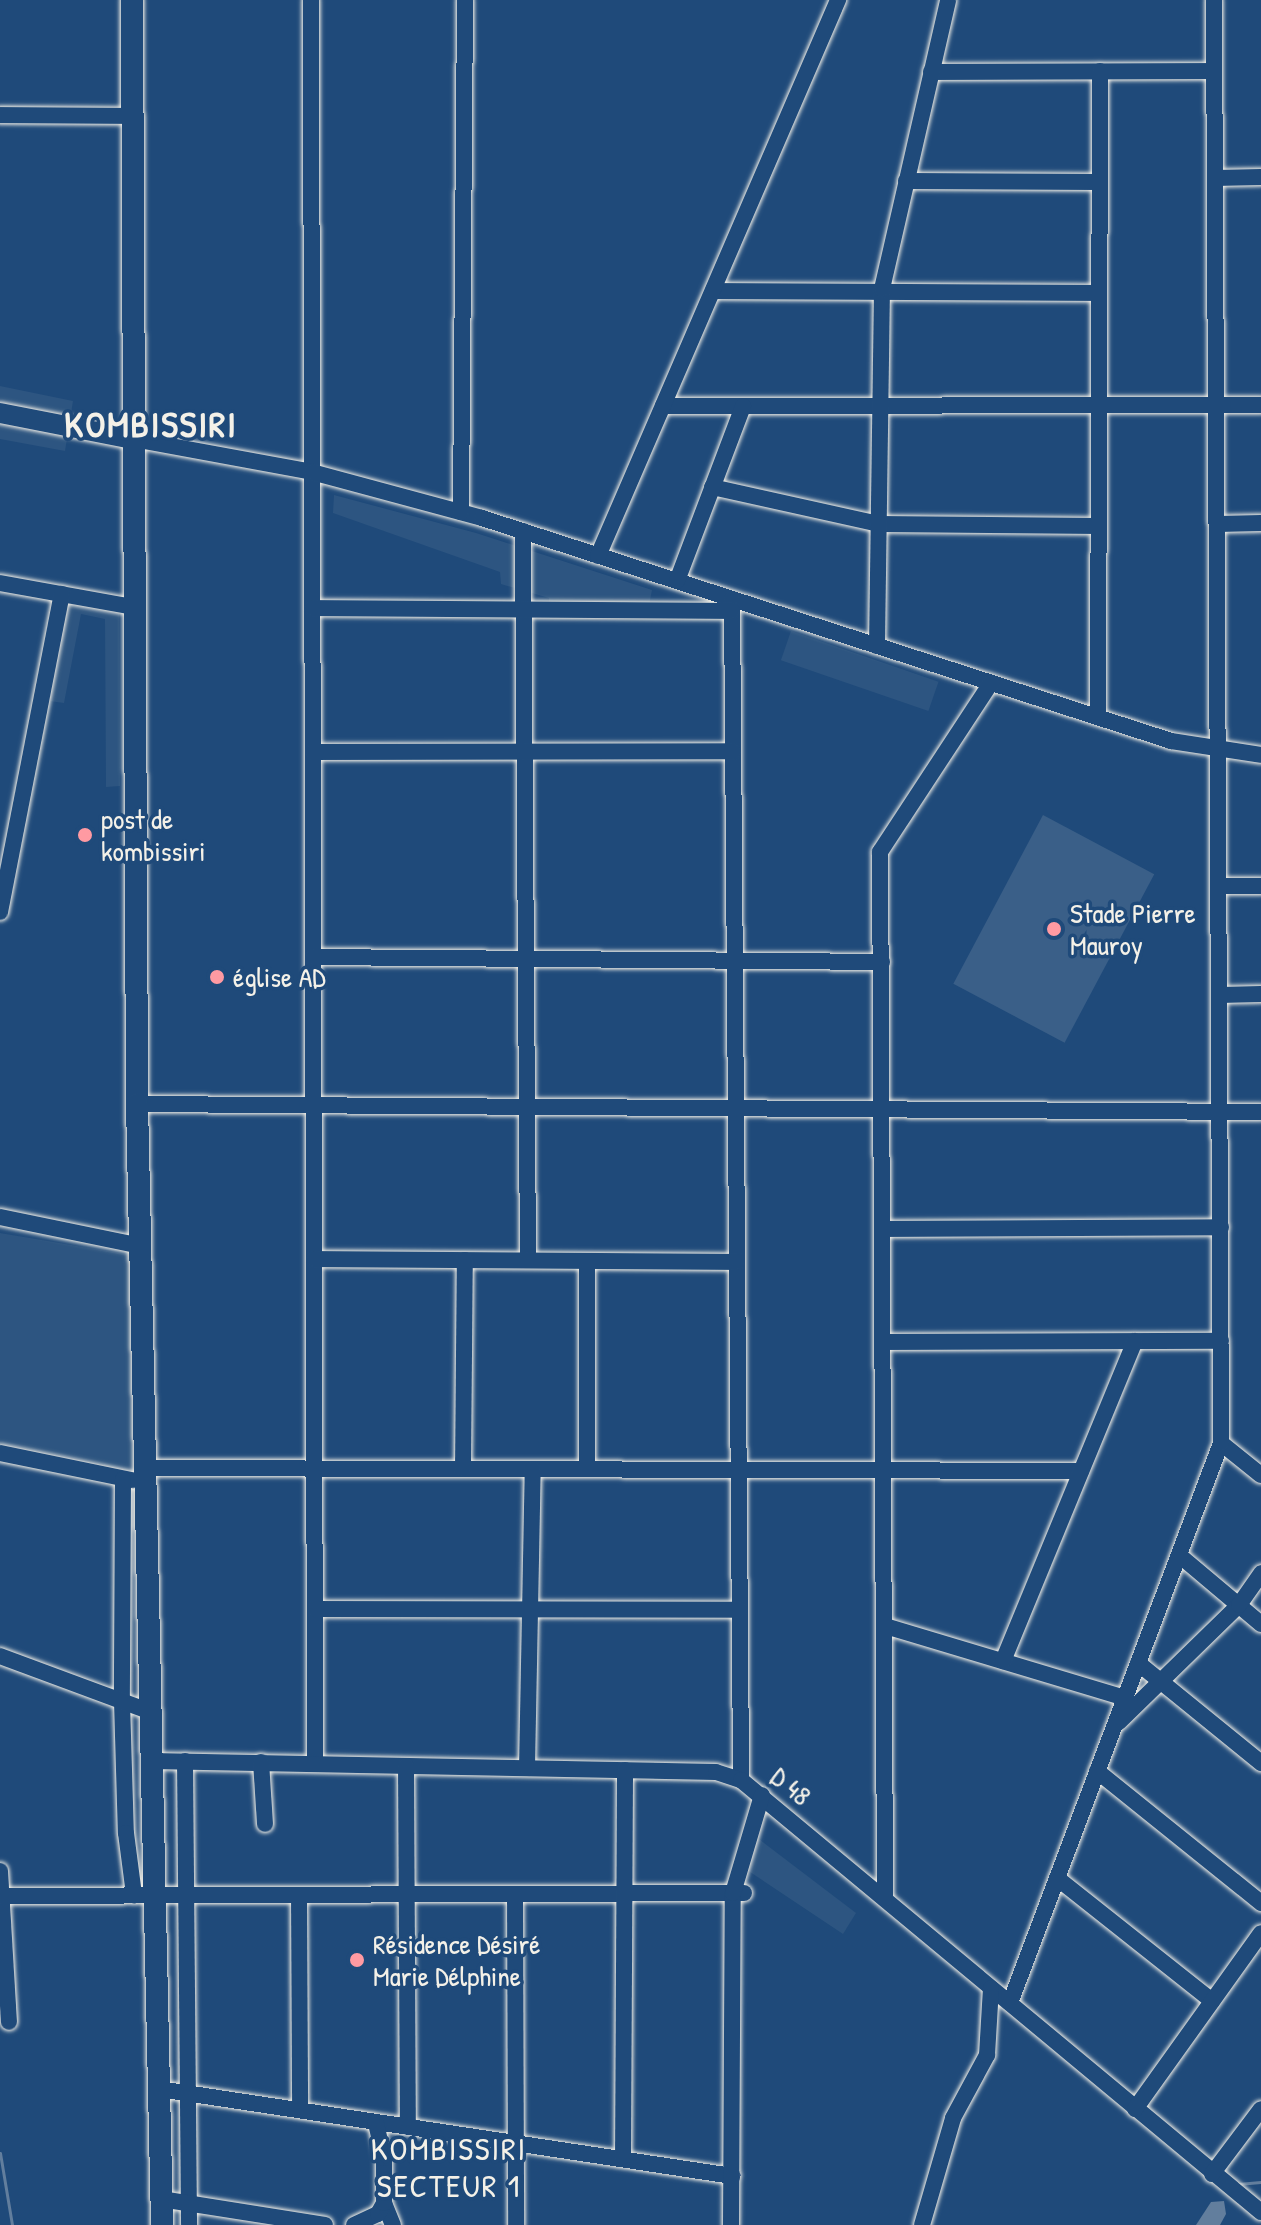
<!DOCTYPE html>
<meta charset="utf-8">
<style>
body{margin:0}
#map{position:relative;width:1261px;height:2225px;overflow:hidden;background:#1f4a7a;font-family:"Patrick Hand",sans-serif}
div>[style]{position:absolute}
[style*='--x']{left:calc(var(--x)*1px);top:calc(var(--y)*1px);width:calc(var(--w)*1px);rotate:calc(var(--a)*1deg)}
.built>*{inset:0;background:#2d5581;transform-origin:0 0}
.green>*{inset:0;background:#3a5f88;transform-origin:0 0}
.water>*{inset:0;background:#627e9d}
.stream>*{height:3px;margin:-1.5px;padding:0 1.5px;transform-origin:1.5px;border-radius:1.5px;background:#627e9d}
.roads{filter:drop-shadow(0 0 2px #f4f1e8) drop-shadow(0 0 2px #f4f1e8)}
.minor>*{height:16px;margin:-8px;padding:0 8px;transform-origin:8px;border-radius:8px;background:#1f4a7a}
.major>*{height:20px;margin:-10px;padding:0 10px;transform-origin:10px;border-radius:10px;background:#1f4a7a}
.highway>*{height:22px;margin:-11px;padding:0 11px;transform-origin:11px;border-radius:11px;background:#1f4a7a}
.dots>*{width:22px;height:22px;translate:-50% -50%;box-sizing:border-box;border:4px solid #1f4a7a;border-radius:50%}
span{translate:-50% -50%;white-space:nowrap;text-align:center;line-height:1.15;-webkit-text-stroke:7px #1f4a7a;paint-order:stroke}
.poi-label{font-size:28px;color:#f4f1e8}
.left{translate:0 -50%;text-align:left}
.street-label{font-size:28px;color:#f4f1e8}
.quarter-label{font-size:32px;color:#f4f1e8;letter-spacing:2px}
.district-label{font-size:36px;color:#f4f1e8;font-weight:700;letter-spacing:2px}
</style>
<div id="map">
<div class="built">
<div style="clip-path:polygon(0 386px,73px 401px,65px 451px,0 439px)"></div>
<div style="clip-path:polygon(334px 495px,476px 533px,652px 590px,648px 610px,549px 609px,549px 598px,501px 584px,500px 572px,333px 513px)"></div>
<div style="clip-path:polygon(62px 594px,119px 604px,120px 786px,106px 787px,105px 619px,81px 614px,64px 703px,42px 700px)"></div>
<div style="left:791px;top:631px;width:156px;height:31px;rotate:19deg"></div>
<div style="clip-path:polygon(0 1233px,142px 1257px,145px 1483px,103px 1475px,104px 1464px,0 1443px)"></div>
<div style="clip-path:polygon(751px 1833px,856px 1913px,843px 1934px,741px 1866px)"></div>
</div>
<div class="green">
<div style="left:1043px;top:815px;width:126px;height:191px;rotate:28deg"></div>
</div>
<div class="water">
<div style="clip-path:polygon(1224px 2201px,1226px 2214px,1220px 2225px,1196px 2225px,1211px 2202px)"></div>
</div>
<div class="stream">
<div style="--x:0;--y:2153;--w:73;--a:80.5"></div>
<div style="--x:1238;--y:2184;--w:23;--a:-5"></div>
</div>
<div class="roads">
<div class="minor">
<div style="--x:311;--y:0;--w:1764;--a:89.87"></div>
<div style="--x:931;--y:72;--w:283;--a:-0.2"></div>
<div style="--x:0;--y:115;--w:132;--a:0.4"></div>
<div style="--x:1215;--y:178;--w:46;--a:-1.2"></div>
<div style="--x:906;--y:181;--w:194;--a:0.3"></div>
<div style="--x:713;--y:291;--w:386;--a:0.3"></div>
<div style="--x:663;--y:406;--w:598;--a:-0.1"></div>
<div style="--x:133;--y:439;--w:182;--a:10.4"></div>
<div style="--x:312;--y:472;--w:176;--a:15.1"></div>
<div style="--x:482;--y:518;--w:724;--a:17.93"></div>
<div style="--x:1171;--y:741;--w:91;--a:8.8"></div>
<div style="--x:712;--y:487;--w:171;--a:12.5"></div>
<div style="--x:879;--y:524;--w:220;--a:0.5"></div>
<div style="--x:461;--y:512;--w:512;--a:-89.55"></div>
<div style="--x:1218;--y:524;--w:43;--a:-1.3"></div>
<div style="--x:523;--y:531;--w:729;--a:89.61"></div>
<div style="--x:598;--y:556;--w:606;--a:-66.65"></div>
<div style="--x:677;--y:581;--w:187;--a:-69.3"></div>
<div style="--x:0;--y:583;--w:136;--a:10.2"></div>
<div style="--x:732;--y:599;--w:1181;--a:89.56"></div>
<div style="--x:312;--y:608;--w:420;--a:0.4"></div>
<div style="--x:877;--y:646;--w:357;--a:-89.2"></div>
<div style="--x:882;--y:289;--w:296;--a:-77.1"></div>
<div style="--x:1098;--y:717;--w:646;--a:-89.82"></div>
<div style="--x:313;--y:752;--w:420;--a:-0.1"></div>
<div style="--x:1220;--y:886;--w:41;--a:0"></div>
<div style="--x:0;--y:912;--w:324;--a:-79"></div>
<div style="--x:313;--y:957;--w:569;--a:0.5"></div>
<div style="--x:1220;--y:995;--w:41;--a:-1.4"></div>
<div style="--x:137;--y:1104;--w:1124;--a:0.41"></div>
<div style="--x:0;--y:1217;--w:144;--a:11.6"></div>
<div style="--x:885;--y:1229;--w:336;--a:-0.3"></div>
<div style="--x:314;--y:1259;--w:423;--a:0.4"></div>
<div style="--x:885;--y:1342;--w:336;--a:-0.2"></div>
<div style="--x:1221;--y:1443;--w:51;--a:38.7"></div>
<div style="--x:0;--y:1453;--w:135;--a:11.6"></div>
<div style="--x:144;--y:1468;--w:937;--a:0.18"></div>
<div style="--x:463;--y:1469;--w:209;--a:-89.5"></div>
<div style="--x:587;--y:1469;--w:208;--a:-90"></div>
<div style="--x:123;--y:1479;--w:223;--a:90.3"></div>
<div style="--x:122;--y:1702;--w:131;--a:88.3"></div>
<div style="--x:126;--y:1833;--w:63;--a:82.6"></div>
<div style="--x:1179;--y:1555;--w:107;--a:40.1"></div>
<div style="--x:315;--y:1609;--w:424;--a:0.1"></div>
<div style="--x:885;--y:1626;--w:251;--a:16.7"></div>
<div style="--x:0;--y:1656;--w:161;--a:20.3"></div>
<div style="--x:1003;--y:1661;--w:346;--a:-67.6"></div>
<div style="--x:1138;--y:1663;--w:159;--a:39.1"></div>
<div style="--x:1119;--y:1722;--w:168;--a:-44.3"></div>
<div style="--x:1239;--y:1605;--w:39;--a:-55"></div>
<div style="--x:152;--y:1761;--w:564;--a:1.12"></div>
<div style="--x:716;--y:1772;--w:26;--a:18"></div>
<div style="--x:741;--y:1780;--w:676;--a:39.72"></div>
<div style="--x:185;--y:1761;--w:464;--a:89.5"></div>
<div style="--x:261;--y:1762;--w:62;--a:86.3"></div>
<div style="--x:406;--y:1766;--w:361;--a:89.7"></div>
<div style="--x:527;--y:1768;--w:299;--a:-88.9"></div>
<div style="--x:1097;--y:1771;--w:211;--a:38.8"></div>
<div style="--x:0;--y:1871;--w:151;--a:86.6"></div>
<div style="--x:1057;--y:1878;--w:198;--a:38.4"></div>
<div style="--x:515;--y:1894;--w:331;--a:89.8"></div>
<div style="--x:299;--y:1895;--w:215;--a:89.7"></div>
<div style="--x:0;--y:1896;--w:744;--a:-0.23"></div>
<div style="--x:885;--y:1898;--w:1046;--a:-90.27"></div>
<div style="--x:880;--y:852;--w:202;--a:-56.7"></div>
<div style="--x:1010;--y:2003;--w:598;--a:-69.35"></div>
<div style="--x:1221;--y:1443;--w:1443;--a:-90.28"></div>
<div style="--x:159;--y:2089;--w:580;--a:8.63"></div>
<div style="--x:1135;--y:2109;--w:216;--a:-54.4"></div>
<div style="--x:623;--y:2159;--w:389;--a:-89.7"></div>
<div style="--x:1212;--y:2174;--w:81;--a:-53"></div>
<div style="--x:161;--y:2199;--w:166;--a:9"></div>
<div style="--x:384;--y:2203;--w:24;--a:68"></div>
<div style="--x:354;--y:2225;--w:26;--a:-25"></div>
<div style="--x:378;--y:2214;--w:13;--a:-61"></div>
<div style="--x:384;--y:2203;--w:45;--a:-90"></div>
<div style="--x:384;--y:2158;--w:37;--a:-103"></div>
<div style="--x:731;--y:2225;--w:332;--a:-89.7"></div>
<div style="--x:733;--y:1893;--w:102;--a:-73.5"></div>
<div style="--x:922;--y:2225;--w:111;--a:-73.8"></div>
<div style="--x:953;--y:2118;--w:72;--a:-61.6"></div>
<div style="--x:987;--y:2055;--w:67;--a:-86.6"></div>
</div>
<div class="major">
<div style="--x:0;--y:413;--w:136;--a:11.1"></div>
</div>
<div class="highway">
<div style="--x:132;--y:0;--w:1104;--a:89.74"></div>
<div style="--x:137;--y:1104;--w:1121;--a:88.72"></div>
</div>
</div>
<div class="dots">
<div style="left:85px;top:835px;background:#ff9aa2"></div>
<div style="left:1054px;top:929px;background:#ff9aa2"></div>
<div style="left:217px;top:977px;background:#ff9aa2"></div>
<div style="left:357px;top:1960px;background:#ff9aa2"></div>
</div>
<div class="poi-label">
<span class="left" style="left:101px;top:835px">post de<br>kombissiri</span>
<span class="left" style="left:1070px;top:929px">Stade Pierre<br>Mauroy</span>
<span class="left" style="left:233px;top:977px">église AD</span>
<span class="left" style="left:373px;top:1960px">Résidence Désiré<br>Marie Délphine</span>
</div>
<div class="street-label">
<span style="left:791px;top:1786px;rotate:39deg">D 48</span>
</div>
<div class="quarter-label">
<span style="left:449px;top:2168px">KOMBISSIRI<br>SECTEUR 1</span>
</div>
<div class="district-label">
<span style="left:151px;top:424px">KOMBISSIRI</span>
</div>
</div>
